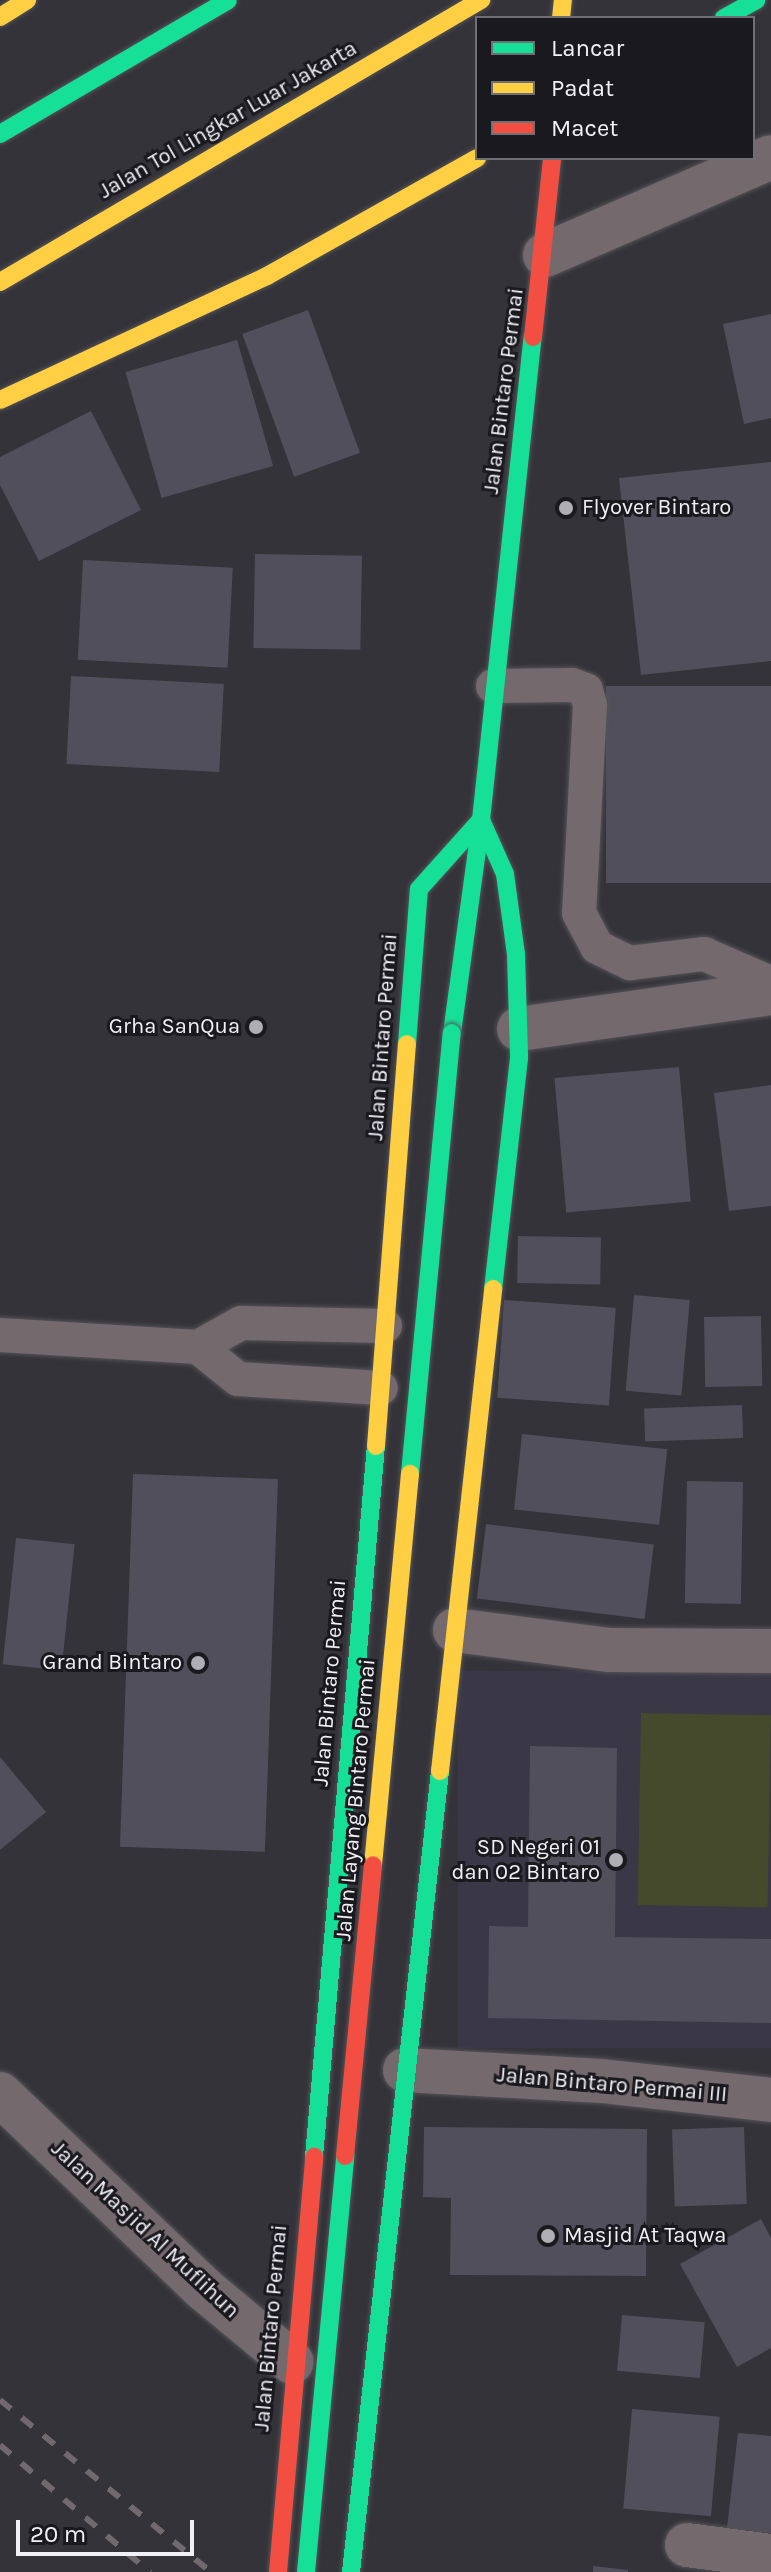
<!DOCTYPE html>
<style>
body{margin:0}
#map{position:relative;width:771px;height:2572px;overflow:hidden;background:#343339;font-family:Karla,sans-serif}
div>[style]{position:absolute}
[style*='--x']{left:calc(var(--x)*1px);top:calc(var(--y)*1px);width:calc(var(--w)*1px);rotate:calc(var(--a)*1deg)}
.built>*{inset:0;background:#3a3747;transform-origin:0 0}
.green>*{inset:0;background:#444a2b;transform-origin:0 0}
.building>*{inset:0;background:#524f5c;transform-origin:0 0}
.roads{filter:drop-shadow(0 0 2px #535257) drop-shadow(0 0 2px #535257)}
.lane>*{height:34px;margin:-17px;padding:0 17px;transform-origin:17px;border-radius:17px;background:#746a6e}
.street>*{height:44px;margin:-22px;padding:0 22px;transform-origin:22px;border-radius:22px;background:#746a6e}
.fast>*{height:18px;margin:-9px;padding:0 9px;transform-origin:9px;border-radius:9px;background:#16e098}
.slow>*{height:18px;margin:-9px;padding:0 9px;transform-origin:9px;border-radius:9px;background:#ffcf43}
.jam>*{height:18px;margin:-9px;padding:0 9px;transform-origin:9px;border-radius:9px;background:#f24e42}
.rail>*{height:6px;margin-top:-3px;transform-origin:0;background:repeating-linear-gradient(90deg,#706a6f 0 14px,transparent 0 28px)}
.bridges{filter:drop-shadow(0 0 2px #535257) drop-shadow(0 0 2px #535257)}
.fast-bridge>*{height:18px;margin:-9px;padding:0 9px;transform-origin:9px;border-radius:9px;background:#16e098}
.slow-bridge>*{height:18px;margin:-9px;padding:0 9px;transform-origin:9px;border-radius:9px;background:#ffcf43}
.jam-bridge>*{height:18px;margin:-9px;padding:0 9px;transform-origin:9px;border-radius:9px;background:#f24e42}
.dots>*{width:22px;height:22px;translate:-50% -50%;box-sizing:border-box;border:4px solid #1a191e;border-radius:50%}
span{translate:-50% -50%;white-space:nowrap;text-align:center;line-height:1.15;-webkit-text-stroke:6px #1a191e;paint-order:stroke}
.street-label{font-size:22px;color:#f1f0f7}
.poi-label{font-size:22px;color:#f1f0f7}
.left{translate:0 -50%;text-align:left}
.right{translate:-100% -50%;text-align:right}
.legend{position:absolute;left:475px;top:16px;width:280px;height:144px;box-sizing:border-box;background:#1a191e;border:2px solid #706f75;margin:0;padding:10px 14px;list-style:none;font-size:24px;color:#f1f0f7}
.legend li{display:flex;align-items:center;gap:16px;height:40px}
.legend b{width:40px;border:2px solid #706f75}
.scale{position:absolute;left:16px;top:2520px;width:178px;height:36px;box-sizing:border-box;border:4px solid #f1f0f7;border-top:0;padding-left:10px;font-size:24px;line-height:28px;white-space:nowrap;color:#f1f0f7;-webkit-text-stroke:6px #1a191e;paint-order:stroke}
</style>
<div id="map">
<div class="built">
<div style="left:771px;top:1671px;width:377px;height:313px;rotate:90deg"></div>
</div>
<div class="green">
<div style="left:641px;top:1713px;width:130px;height:192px;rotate:1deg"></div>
</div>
<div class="building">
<div style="left:308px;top:310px;width:152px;height:70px;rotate:70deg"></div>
<div style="clip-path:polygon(771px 314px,771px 418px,744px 424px,723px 324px)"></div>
<div style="left:237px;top:340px;width:131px;height:116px;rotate:74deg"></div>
<div style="clip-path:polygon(91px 411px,141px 510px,39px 561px,0 485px,0 457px)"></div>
<div style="clip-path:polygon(771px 462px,771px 661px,641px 675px,619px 478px)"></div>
<div style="left:255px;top:554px;width:107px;height:94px;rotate:1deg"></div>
<div style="left:83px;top:560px;width:150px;height:100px;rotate:3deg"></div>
<div style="left:71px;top:676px;width:153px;height:88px;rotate:3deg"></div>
<div style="left:771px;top:686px;width:197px;height:165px;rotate:90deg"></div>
<div style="left:679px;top:1067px;width:135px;height:125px;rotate:85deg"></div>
<div style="clip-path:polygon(771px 1085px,771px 1206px,729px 1211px,714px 1093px)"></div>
<div style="left:518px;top:1236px;width:83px;height:47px;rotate:1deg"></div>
<div style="left:634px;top:1295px;width:56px;height:96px;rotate:5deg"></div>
<div style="left:504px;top:1300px;width:112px;height:98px;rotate:4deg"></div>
<div style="left:761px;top:1316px;width:70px;height:57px;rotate:89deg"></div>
<div style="left:742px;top:1405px;width:33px;height:98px;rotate:88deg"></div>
<div style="left:522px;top:1434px;width:146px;height:76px;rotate:6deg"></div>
<div style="left:133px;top:1474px;width:145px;height:373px;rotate:2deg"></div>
<div style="left:687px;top:1481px;width:56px;height:122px;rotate:1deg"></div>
<div style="left:486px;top:1524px;width:169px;height:75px;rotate:7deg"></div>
<div style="left:16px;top:1538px;width:59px;height:127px;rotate:6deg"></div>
<div style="clip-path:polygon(530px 1746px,617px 1748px,615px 1937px,771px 1939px,771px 2023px,488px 2018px,489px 1926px,528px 1927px)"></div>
<div style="clip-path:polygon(0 1757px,46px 1812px,0 1850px)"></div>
<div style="clip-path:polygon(424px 2127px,647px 2129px,646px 2276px,450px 2275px,451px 2198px,423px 2197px)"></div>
<div style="left:744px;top:2127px;width:77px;height:72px;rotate:88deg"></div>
<div style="clip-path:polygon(761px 2219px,771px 2238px,771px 2348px,737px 2367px,680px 2264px)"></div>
<div style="left:622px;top:2315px;width:83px;height:56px;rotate:5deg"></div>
<div style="left:632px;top:2409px;width:88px;height:100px;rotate:5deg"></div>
<div style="clip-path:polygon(738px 2433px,771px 2436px,771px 2533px,727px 2528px)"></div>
<div style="clip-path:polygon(593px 2566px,628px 2570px,628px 2572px,593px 2572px)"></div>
</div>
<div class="roads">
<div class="lane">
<div style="--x:493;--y:686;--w:79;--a:-0.7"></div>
<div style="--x:572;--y:685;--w:15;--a:20"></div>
<div style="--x:586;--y:690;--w:16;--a:75"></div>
<div style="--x:590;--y:705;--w:208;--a:93"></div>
<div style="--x:579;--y:913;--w:38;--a:62"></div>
<div style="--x:597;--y:947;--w:37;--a:26"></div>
<div style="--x:630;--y:963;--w:75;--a:-6.9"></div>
<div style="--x:704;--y:954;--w:73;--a:23.4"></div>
<div style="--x:0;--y:1335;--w:198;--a:3.5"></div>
<div style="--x:198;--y:1347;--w:49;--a:-29.2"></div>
<div style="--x:241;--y:1323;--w:144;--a:1.2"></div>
<div style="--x:198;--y:1347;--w:51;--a:38.7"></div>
<div style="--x:238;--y:1379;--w:143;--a:3.6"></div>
</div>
<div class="street">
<div style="--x:545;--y:255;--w:246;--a:-23.4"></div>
<div style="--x:519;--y:1029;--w:255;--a:-8.1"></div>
<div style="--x:455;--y:1630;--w:156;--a:7.4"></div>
<div style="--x:610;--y:1650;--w:161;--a:0.4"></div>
<div style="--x:405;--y:2070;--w:197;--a:3.2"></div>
<div style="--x:602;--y:2081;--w:170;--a:6.4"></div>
<div style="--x:0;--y:2094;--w:282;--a:43.7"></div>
<div style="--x:204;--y:2289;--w:114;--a:39.7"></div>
<div style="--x:687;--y:2545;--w:85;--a:7.5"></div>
</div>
<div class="fast">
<div style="--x:724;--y:18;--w:37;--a:-29"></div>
<div style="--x:0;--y:134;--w:264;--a:-30.4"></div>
<div style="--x:481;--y:820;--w:59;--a:66"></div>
<div style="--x:505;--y:874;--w:81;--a:82.2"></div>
<div style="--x:516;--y:954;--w:104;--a:88.3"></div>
<div style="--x:519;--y:1058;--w:232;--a:96.4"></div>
<div style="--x:452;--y:1033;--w:215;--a:-82.2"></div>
<div style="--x:481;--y:820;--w:486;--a:-83.9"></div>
<div style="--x:407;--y:1044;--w:155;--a:-85.6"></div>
<div style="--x:419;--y:889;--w:93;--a:-48.1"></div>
<div style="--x:314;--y:2157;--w:714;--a:-85.02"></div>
<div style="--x:351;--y:2572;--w:806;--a:-83.66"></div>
</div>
<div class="slow">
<div style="--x:0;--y:17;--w:32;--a:-32"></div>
<div style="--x:561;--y:18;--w:18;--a:-84"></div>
<div style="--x:0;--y:282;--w:558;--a:-30.38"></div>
<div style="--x:0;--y:400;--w:294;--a:-24.9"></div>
<div style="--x:267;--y:276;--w:241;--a:-29.3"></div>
<div style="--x:376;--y:1446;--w:403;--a:-85.6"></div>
<div style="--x:440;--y:1771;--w:485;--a:-83.7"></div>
</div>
<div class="jam">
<div style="--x:533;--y:337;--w:180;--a:-83.9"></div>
<div style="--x:278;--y:2572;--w:417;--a:-85"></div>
</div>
</div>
<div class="rail">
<div style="--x:0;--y:2400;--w:272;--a:39.2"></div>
<div style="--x:0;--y:2445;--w:197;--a:40.3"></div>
</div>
<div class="bridges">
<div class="fast-bridge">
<div style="--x:410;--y:1474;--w:443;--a:-84.6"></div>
<div style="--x:306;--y:2572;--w:418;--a:-84.6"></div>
</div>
<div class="slow-bridge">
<div style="--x:373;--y:1865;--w:393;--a:-84.6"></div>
</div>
<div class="jam-bridge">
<div style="--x:345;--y:2156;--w:292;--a:-84.5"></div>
</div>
</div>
<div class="dots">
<div style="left:566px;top:508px;background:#afaeb4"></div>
<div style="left:256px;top:1027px;background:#afaeb4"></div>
<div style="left:198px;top:1663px;background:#afaeb4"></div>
<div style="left:616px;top:1860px;background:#afaeb4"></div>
<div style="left:548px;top:2236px;background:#afaeb4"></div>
</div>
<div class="street-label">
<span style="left:228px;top:120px;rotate:-30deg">Jalan Tol Lingkar Luar Jakarta</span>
<span style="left:504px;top:391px;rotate:-83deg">Jalan Bintaro Permai</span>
<span style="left:383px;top:1037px;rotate:-86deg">Jalan Bintaro Permai</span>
<span style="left:330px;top:1683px;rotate:-85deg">Jalan Bintaro Permai</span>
<span style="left:356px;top:1800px;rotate:-85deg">Jalan Layang Bintaro Permai</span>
<span style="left:612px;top:2085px;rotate:5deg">Jalan Bintaro Permai III</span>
<span style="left:145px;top:2230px;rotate:43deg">Jalan Masjid Al Muflihun</span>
<span style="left:271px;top:2328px;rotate:-85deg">Jalan Bintaro Permai</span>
</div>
<div class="poi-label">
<span class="left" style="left:582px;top:508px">Flyover Bintaro</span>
<span class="right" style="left:240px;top:1027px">Grha SanQua</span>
<span class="right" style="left:182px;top:1663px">Grand Bintaro</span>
<span class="right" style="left:600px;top:1860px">SD Negeri 01<br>dan 02 Bintaro</span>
<span class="left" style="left:564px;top:2236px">Masjid At Taqwa</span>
</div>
<ul class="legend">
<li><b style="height:10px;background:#16e098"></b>Lancar</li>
<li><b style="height:10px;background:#ffcf43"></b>Padat</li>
<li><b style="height:10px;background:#f24e42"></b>Macet</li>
</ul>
<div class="scale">20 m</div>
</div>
